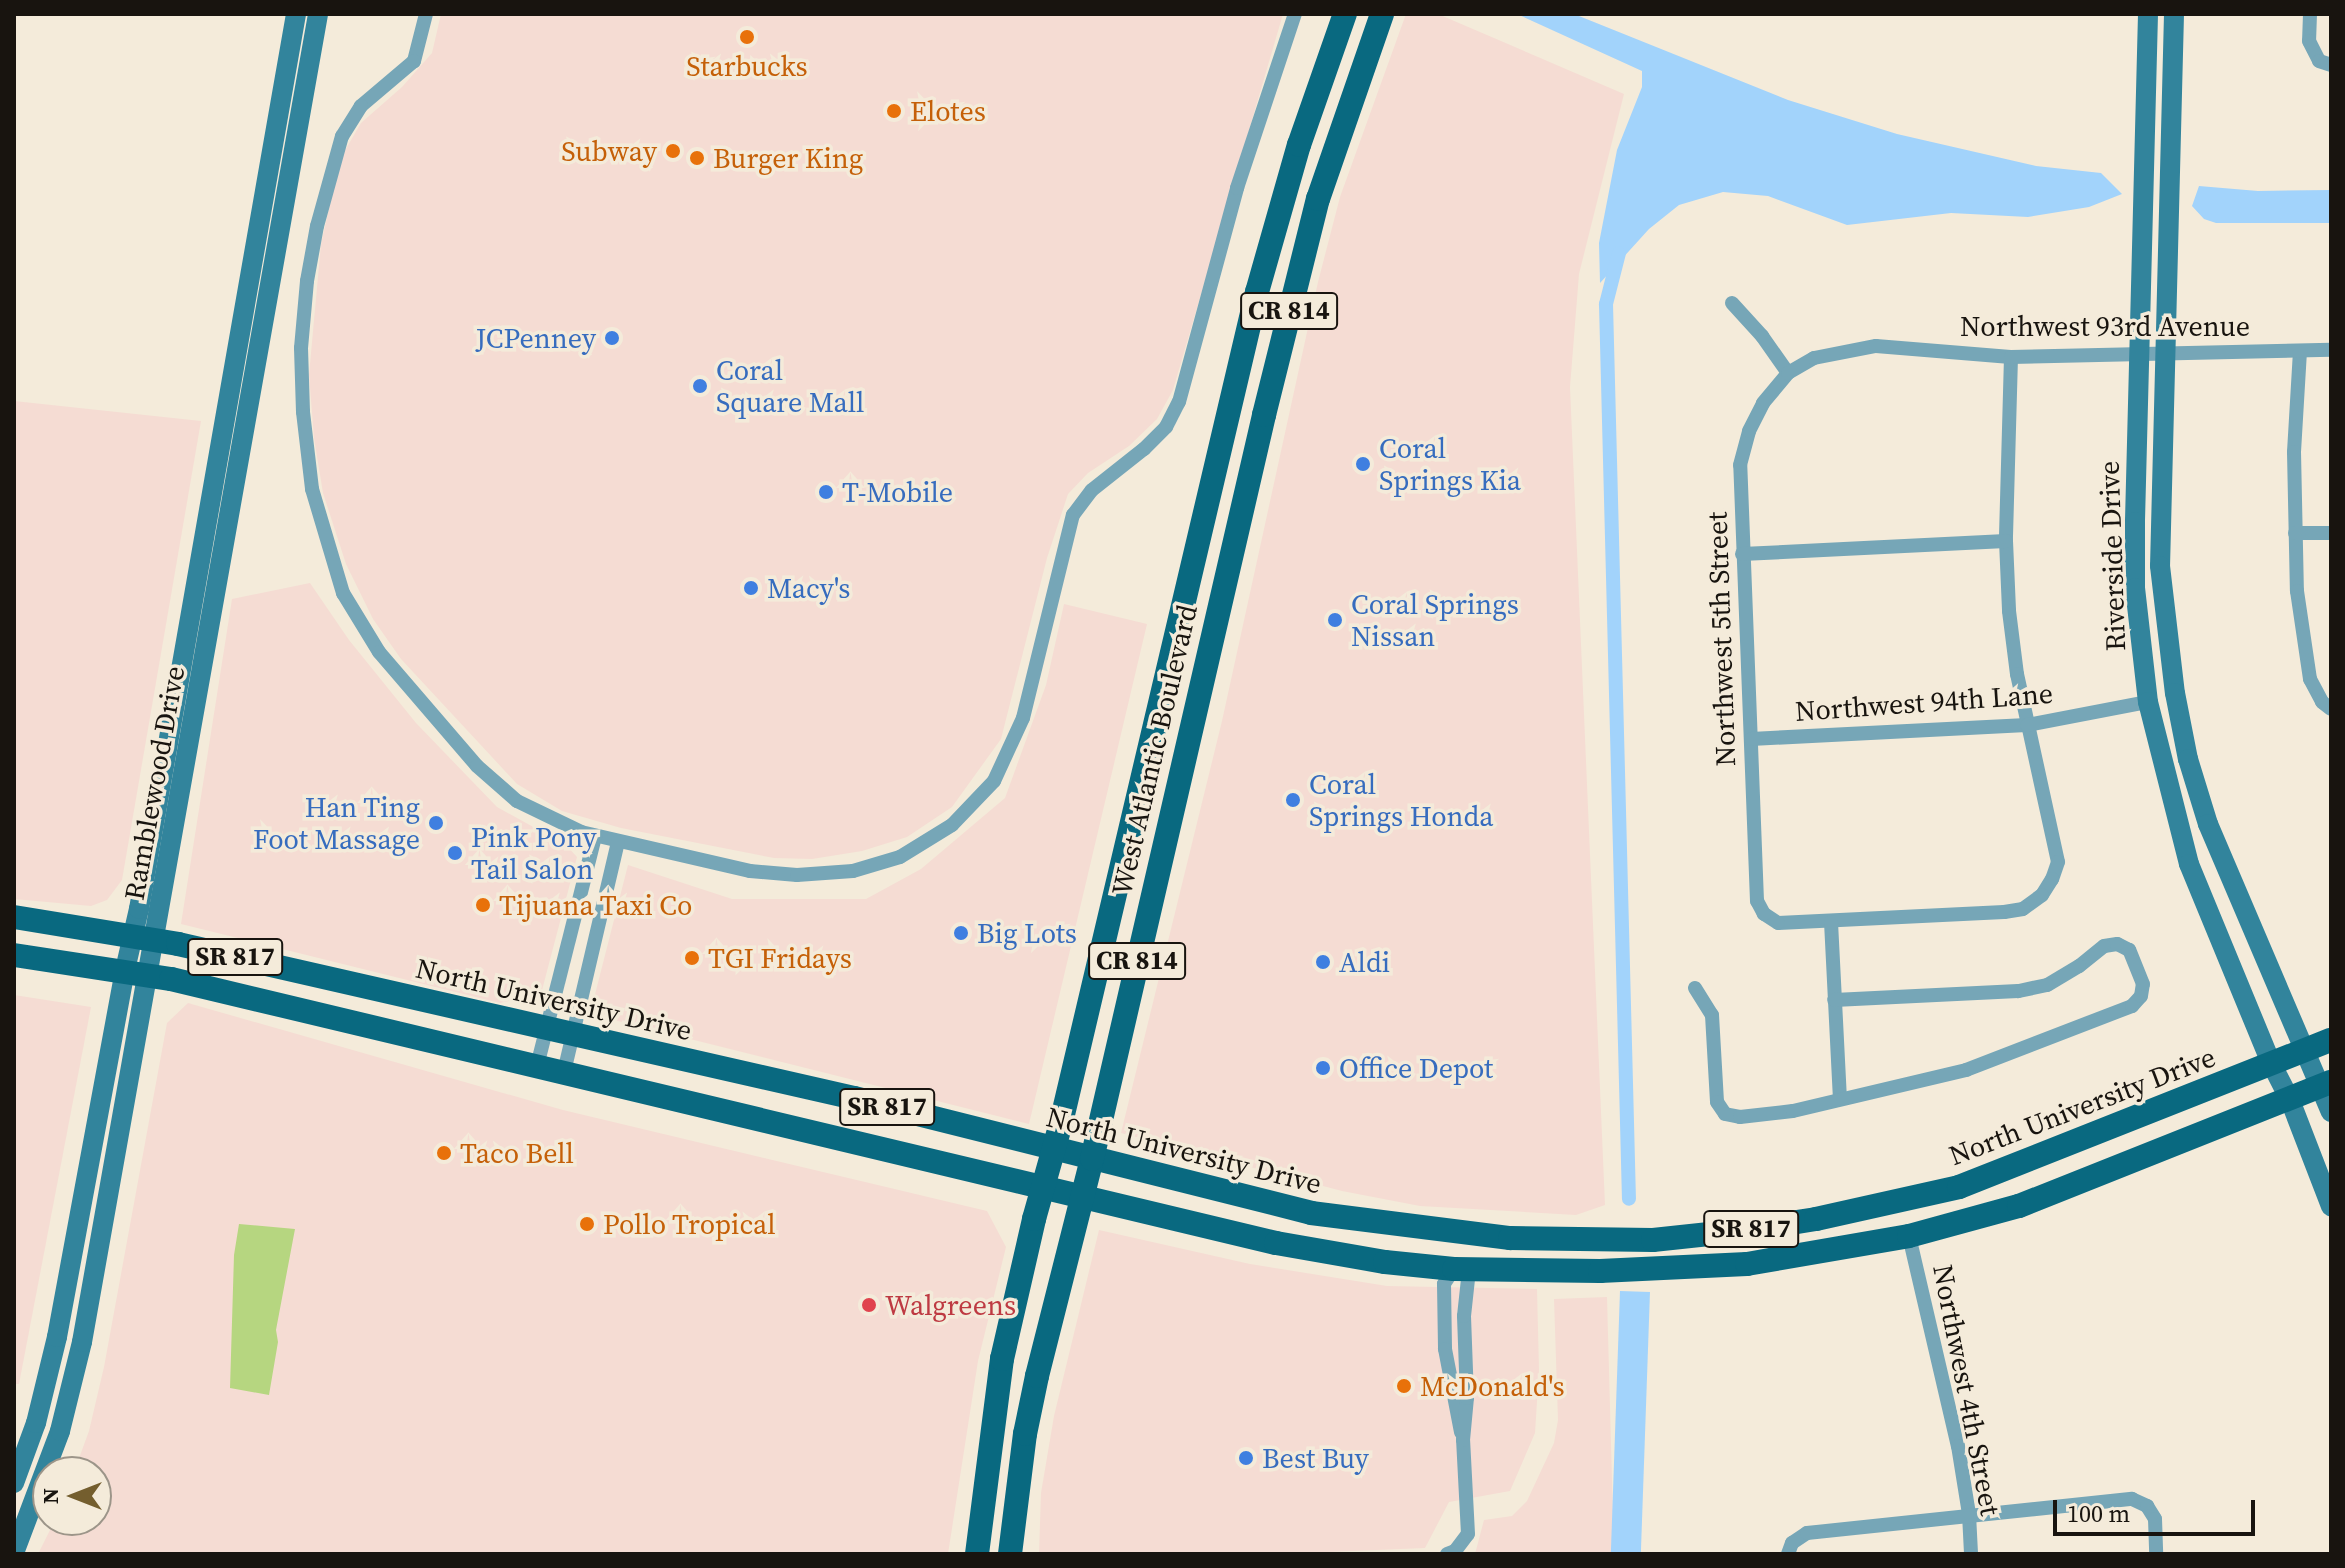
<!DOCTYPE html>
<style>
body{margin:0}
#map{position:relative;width:2345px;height:1568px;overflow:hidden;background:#f4ebda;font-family:"Source Serif 4",serif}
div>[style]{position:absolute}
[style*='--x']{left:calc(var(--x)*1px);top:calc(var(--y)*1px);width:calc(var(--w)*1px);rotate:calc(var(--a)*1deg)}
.commercial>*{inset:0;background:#f5dcd3}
.green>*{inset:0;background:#b6d680}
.water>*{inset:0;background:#a2d3fb;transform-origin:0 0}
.canal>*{height:14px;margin:-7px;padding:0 7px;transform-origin:7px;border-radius:7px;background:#a2d3fb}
.street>*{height:14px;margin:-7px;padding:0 7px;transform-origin:7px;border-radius:7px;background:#76a6b7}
.secondary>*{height:20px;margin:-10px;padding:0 10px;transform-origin:10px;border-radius:10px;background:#32849c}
.primary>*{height:24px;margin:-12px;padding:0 12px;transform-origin:12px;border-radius:12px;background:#096980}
.dots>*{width:22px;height:22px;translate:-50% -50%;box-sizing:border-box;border:4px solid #f4ebda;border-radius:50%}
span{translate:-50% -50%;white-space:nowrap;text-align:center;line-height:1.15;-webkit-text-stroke:7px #f4ebda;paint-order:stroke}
.shield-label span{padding:2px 6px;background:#f4ebda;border:2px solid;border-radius:6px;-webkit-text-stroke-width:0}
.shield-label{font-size:26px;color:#18140f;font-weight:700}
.food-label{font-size:28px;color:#c56008}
.left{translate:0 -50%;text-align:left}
.right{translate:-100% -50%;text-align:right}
.street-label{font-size:28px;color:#18140f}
.shop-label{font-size:28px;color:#366cbe}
.health-label{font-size:28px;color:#be3a42}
.frame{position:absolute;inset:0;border:16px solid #18140f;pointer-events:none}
.north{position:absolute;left:32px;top:1456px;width:80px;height:80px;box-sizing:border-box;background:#f4ebda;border:2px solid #9c9589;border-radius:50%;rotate:270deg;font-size:22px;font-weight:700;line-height:32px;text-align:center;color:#18140f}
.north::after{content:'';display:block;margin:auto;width:28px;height:36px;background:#745e2e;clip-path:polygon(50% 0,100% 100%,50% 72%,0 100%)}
.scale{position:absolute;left:2053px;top:1500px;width:202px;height:36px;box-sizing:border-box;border:4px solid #18140f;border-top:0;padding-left:10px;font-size:24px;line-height:28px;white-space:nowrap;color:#18140f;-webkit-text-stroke:6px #f4ebda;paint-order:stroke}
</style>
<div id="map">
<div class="commercial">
<div style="clip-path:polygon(441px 14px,1283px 14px,1173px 390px,1157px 419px,1129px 446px,1088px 473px,1068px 494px,1047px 558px,1001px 739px,952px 807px,907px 837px,862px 851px,812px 859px,774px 858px,621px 828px,562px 811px,517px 784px,401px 659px,373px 619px,346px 564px,323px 493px,314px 438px,309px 375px,321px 244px,340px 159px,361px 123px,402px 87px,432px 53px)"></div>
<div style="clip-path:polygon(1406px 14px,1438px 14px,1624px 94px,1579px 274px,1570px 387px,1605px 1205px,1576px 1215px,1420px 1206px,1342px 1191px,1121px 1133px,1222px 721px,1318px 282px,1340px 197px)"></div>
<div style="clip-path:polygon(14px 401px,201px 421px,122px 880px,107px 900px,91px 906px,14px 899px)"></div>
<div style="clip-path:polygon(310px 583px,349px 640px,416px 723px,497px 807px,566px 845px,577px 857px,541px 994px,500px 1003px,181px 924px,232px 599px)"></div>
<div style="clip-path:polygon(1064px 604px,1147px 624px,1029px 1124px,590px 1014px,628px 865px,732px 899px,866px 899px,921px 869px,1005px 798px,1046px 685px)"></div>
<div style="clip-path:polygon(14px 995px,91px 1007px,19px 1384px,14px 1384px)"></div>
<div style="clip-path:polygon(188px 1003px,563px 1110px,987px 1211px,1006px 1247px,978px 1361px,948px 1554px,38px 1554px,55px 1520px,96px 1520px,96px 1472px,74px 1472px,89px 1431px,104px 1367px,167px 1023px)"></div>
<div style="clip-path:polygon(1099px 1230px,1250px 1264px,1387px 1286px,1537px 1289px,1539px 1370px,1535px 1433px,1510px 1491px,1449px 1502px,1425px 1548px,1279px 1554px,1039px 1554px,1041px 1493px,1054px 1416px)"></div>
<div style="clip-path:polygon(1607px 1297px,1614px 1554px,1475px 1554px,1484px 1520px,1512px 1516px,1527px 1501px,1554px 1443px,1558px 1420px,1554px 1299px)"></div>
</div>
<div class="green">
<div style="clip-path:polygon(239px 1224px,295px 1229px,276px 1330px,278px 1342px,269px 1395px,230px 1388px,234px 1255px)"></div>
</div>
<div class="water">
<div style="clip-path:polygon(1517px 14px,1574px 14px,1788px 100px,1897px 134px,2036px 166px,2101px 173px,2122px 194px,2089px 207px,2028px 217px,1951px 213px,1847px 225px,1768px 196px,1723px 192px,1679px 205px,1649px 229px,1600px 283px,1599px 243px,1617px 150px,1642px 87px,1642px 71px)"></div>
<div style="clip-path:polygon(2199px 186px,2258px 191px,2331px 190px,2331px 223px,2216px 223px,2204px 219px,2192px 206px)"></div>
<div style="left:1620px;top:1291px;width:30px;height:263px;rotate:2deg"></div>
</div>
<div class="canal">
<div style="--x:1619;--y:253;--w:53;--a:104.3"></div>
<div style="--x:1606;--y:304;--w:895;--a:88.53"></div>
</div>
<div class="street">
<div style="--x:426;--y:14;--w:49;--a:104.3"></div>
<div style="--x:414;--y:61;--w:70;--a:139.7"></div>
<div style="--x:361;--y:106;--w:36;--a:122"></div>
<div style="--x:342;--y:136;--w:93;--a:105.5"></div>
<div style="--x:317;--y:226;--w:56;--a:100.3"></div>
<div style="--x:307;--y:281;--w:67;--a:95.1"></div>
<div style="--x:301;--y:348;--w:64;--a:88.2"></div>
<div style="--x:303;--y:412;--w:78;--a:83.3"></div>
<div style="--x:312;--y:489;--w:109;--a:73.4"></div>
<div style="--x:343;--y:593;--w:69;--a:58.6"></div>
<div style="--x:379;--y:652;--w:150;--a:49.3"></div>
<div style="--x:477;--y:766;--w:53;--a:41.2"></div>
<div style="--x:517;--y:801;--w:71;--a:25.8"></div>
<div style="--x:581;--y:832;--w:173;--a:13"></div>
<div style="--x:750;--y:871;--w:47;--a:4.9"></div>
<div style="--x:797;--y:875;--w:56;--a:-4.1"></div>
<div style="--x:853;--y:871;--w:49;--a:-16.6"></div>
<div style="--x:900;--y:857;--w:61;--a:-31.6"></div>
<div style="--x:952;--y:825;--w:61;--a:-46.3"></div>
<div style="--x:994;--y:781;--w:69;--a:-65.3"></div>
<div style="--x:1023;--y:718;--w:209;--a:-76.2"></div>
<div style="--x:1073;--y:515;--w:31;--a:-53"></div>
<div style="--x:1092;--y:490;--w:66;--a:-38.3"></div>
<div style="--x:1144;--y:449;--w:31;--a:-45"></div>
<div style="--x:1166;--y:427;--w:28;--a:-63"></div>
<div style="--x:1179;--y:402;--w:222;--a:-74.8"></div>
<div style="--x:1237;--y:188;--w:183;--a:-71.6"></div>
<div style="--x:2310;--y:14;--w:27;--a:92"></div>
<div style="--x:2309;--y:41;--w:22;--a:63"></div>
<div style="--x:2319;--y:61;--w:13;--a:18"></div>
<div style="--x:1732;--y:303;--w:45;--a:47.7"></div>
<div style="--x:1762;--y:336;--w:45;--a:54.9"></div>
<div style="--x:2300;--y:351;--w:101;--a:93.4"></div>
<div style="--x:2294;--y:452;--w:139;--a:88.8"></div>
<div style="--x:2297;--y:591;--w:89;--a:81.6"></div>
<div style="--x:2310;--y:679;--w:26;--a:62"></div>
<div style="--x:2322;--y:702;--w:11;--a:38"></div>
<div style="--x:2011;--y:357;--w:184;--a:91.6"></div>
<div style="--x:2006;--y:541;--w:70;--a:87.5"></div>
<div style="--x:2009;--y:611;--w:64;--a:82.8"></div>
<div style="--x:2017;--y:674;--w:192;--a:77.7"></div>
<div style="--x:2058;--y:862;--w:18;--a:109"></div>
<div style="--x:2052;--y:879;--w:19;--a:122"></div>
<div style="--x:2042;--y:895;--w:24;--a:144"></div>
<div style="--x:2023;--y:909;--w:19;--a:171"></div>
<div style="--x:2004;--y:912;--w:226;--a:177.2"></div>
<div style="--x:1778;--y:923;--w:17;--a:-147"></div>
<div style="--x:1764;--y:914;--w:15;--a:-118"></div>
<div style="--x:1757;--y:901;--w:436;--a:-92.2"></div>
<div style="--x:1740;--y:465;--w:35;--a:-75"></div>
<div style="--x:1749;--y:431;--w:31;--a:-63"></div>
<div style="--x:1763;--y:403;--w:39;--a:-50"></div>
<div style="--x:1788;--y:373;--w:30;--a:-30"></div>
<div style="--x:1814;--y:358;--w:63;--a:-11"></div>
<div style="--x:1876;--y:346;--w:135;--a:4.7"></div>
<div style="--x:2011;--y:357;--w:320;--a:-1.3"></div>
<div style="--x:2295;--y:533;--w:36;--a:0"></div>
<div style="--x:1742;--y:554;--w:264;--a:-2.8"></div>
<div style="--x:1751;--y:739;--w:276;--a:-2.9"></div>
<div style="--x:2027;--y:725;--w:123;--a:-10.8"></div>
<div style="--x:1831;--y:922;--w:177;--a:87.1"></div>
<div style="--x:1695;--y:988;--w:32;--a:58"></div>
<div style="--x:1712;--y:1015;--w:87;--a:86.7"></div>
<div style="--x:1717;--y:1102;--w:14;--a:56"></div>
<div style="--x:1725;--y:1114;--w:15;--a:11"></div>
<div style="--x:1740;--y:1117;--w:53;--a:-6.5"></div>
<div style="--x:1793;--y:1111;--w:178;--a:-13.3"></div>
<div style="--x:1966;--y:1070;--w:178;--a:-21.1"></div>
<div style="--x:2132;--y:1006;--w:13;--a:-48"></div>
<div style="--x:2141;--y:996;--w:12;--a:-81"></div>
<div style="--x:2143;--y:984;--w:37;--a:-112"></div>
<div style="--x:2129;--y:950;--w:13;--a:-153"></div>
<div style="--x:2117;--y:944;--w:13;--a:171"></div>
<div style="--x:2104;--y:946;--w:32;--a:141"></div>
<div style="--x:2079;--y:966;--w:37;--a:149"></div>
<div style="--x:2047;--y:985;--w:30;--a:168"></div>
<div style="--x:2018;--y:991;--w:184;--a:177.2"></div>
<div style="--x:537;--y:1066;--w:237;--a:-75.8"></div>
<div style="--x:564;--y:1072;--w:236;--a:-76.8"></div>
<div style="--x:1909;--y:1236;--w:216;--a:76.9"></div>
<div style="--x:1958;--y:1446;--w:69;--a:80.8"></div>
<div style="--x:1969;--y:1514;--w:40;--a:87.1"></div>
<div style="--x:1454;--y:1269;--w:18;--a:124"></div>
<div style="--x:1444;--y:1284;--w:65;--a:89.1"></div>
<div style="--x:1445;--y:1349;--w:85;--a:79.1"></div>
<div style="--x:1447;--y:1554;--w:9;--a:-21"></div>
<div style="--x:1455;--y:1551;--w:21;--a:-53"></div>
<div style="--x:1468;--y:1534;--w:94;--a:-93"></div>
<div style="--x:1463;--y:1440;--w:42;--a:-84.6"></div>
<div style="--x:1467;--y:1398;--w:82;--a:-92.1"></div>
<div style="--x:1464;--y:1316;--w:46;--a:-83.8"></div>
<div style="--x:1788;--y:1554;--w:12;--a:-70"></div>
<div style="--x:1792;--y:1543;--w:18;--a:-34"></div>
<div style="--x:1807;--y:1533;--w:327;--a:-6"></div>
<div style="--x:2132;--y:1499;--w:17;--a:25"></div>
<div style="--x:2147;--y:1506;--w:15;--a:58"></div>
<div style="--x:2155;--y:1519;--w:35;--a:88"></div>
</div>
<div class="secondary">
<div style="--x:2148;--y:14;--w:508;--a:91.47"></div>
<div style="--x:2135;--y:522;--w:66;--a:90"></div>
<div style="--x:2135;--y:588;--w:115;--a:83.5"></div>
<div style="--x:2148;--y:702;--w:167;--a:75.8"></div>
<div style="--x:2189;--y:864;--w:215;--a:67.6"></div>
<div style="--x:2271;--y:1063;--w:42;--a:62.8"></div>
<div style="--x:2290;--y:1100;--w:114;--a:68.9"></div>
<div style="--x:2174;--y:14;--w:552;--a:91.45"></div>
<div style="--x:2160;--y:566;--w:128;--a:83.3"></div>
<div style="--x:2175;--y:693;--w:67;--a:78.9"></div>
<div style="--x:2188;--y:759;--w:68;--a:72.9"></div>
<div style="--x:2208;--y:824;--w:313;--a:66.9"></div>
<div style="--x:14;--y:1483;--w:64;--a:-69.9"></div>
<div style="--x:36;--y:1423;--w:89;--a:-76.3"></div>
<div style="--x:57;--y:1337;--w:373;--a:-79.5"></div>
<div style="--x:125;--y:970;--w:63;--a:-77.1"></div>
<div style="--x:139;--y:909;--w:909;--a:-80.05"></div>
<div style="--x:14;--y:1553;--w:130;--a:-69.3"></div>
<div style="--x:60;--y:1431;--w:92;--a:-76.1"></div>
<div style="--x:82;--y:1342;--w:1349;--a:-79.92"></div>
</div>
<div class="primary">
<div style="--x:14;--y:917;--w:166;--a:9.3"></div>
<div style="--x:178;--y:944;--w:693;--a:12.83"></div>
<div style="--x:854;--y:1098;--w:471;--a:14.1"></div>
<div style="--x:1311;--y:1213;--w:201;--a:7.2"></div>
<div style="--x:1510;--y:1238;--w:143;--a:0.8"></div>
<div style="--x:1653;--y:1240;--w:94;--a:-6.1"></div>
<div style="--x:1746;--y:1230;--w:71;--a:-8.9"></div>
<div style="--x:1816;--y:1219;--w:147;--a:-12.6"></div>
<div style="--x:1959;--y:1187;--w:400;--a:-21.6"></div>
<div style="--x:14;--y:955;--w:159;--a:8.7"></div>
<div style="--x:171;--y:979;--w:1136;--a:13.44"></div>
<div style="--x:1276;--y:1243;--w:111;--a:9.9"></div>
<div style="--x:1385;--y:1262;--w:69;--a:5.8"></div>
<div style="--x:1454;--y:1269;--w:146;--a:0.8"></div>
<div style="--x:1600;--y:1271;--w:147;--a:-2.7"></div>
<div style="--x:1747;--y:1264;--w:164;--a:-9.8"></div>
<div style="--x:1909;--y:1236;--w:114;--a:-15.3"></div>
<div style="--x:2019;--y:1206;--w:336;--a:-21.7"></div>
<div style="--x:977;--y:1554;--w:197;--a:-82.7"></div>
<div style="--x:1002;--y:1359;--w:144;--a:-77.1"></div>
<div style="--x:1034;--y:1219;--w:100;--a:-74.3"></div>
<div style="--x:1061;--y:1123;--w:854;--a:-76.73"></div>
<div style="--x:1257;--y:292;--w:153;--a:-74.1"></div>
<div style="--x:1299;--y:145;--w:139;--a:-70.7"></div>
<div style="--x:1010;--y:1554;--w:121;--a:-82.9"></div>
<div style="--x:1025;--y:1434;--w:59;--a:-78.3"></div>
<div style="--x:1037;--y:1376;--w:224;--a:-75.8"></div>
<div style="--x:1092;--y:1159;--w:764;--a:-76.98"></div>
<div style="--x:1264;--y:415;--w:223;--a:-76"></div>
<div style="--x:1318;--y:199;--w:196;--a:-70.9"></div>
</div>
<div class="dots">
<div style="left:747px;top:37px;background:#e8710a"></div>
<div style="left:894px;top:111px;background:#e8710a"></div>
<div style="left:673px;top:151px;background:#e8710a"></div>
<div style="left:697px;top:158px;background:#e8710a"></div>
<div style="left:612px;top:338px;background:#3f7fe0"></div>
<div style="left:700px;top:386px;background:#3f7fe0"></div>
<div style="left:1363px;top:464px;background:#3f7fe0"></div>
<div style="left:826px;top:492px;background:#3f7fe0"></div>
<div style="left:751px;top:588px;background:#3f7fe0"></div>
<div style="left:1335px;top:620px;background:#3f7fe0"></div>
<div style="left:1293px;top:800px;background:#3f7fe0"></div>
<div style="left:436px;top:823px;background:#3f7fe0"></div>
<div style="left:455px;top:853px;background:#3f7fe0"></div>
<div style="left:483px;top:905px;background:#e8710a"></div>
<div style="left:961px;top:933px;background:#3f7fe0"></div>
<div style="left:692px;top:958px;background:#e8710a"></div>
<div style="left:1323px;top:962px;background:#3f7fe0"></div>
<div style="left:1323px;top:1068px;background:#3f7fe0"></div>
<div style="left:444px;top:1153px;background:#e8710a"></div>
<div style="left:587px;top:1224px;background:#e8710a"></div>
<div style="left:869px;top:1305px;background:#e0444e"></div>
<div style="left:1404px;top:1386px;background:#e8710a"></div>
<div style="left:1246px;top:1458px;background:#3f7fe0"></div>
</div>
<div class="shield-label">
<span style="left:1289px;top:311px">CR 814</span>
<span style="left:235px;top:957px">SR 817</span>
<span style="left:1137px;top:961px">CR 814</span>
<span style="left:887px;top:1107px">SR 817</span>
<span style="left:1751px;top:1229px">SR 817</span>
</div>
<div class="food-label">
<span style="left:747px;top:66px">Starbucks</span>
<span class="left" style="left:910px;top:111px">Elotes</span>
<span class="right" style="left:657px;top:151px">Subway</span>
<span class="left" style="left:713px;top:158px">Burger King</span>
<span class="left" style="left:499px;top:905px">Tijuana Taxi Co</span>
<span class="left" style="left:708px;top:958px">TGI Fridays</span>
<span class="left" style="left:460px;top:1153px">Taco Bell</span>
<span class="left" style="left:603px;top:1224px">Pollo Tropical</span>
<span class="left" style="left:1420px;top:1386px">McDonald's</span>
</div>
<div class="street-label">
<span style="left:2105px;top:326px">Northwest 93rd Avenue</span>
<span style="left:2112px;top:556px;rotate:-92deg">Riverside Drive</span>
<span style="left:1721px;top:639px;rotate:-92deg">Northwest 5th Street</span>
<span style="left:1924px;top:702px;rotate:-4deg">Northwest 94th Lane</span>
<span style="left:1154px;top:750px;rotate:-77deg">West Atlantic Boulevard</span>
<span style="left:154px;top:783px;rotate:-80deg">Ramblewood Drive</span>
<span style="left:554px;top:999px;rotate:13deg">North University Drive</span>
<span style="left:2082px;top:1106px;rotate:-21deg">North University Drive</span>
<span style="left:1184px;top:1150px;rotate:14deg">North University Drive</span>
<span style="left:1967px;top:1390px;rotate:79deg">Northwest 4th Street</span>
</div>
<div class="shop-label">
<span class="right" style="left:596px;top:338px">JCPenney</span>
<span class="left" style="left:716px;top:386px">Coral<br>Square Mall</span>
<span class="left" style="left:1379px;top:464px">Coral<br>Springs Kia</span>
<span class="left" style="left:842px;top:492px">T-Mobile</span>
<span class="left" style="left:767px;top:588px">Macy's</span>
<span class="left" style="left:1351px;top:620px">Coral Springs<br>Nissan</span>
<span class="left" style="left:1309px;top:800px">Coral<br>Springs Honda</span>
<span class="right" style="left:420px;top:823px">Han Ting<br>Foot Massage</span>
<span class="left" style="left:471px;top:853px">Pink Pony<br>Tail Salon</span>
<span class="left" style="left:977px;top:933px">Big Lots</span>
<span class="left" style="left:1339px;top:962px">Aldi</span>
<span class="left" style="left:1339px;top:1068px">Office Depot</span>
<span class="left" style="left:1262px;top:1458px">Best Buy</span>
</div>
<div class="health-label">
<span class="left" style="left:885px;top:1305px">Walgreens</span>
</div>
<div class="frame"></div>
<div class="north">N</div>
<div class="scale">100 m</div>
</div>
